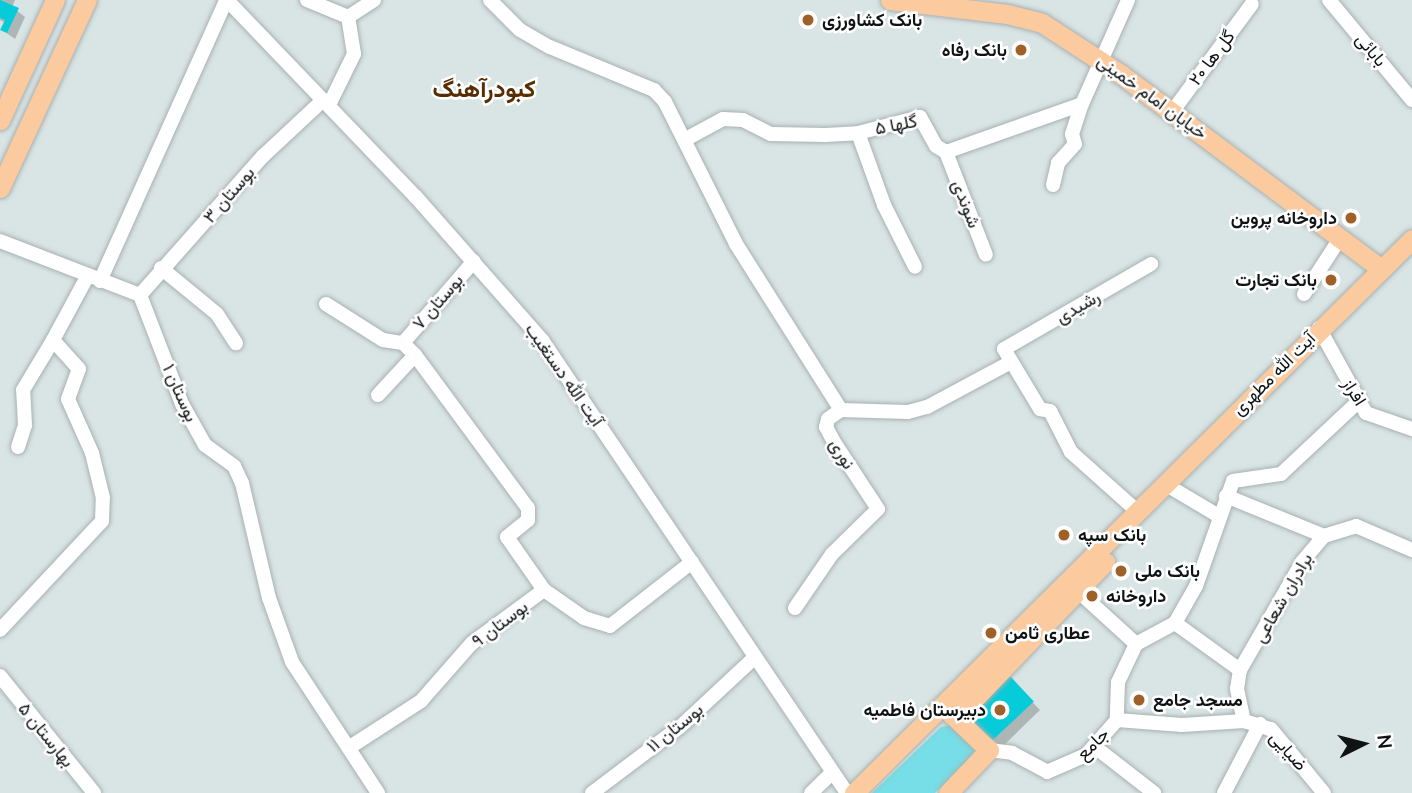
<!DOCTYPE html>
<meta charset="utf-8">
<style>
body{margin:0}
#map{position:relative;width:1412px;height:793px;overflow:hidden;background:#d9e4e4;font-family:"Nunito Sans",Vazirmatn,sans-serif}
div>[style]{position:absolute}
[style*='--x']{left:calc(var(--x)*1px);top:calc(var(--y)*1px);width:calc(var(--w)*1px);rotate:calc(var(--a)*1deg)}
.green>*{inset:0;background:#77dde6}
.shadow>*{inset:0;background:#0003}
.building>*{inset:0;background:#06cbd8;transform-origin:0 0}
.roads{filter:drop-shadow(0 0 2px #a8b1b2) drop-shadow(0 0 2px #a8b1b2)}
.minor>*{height:14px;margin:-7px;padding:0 7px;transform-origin:7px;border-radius:7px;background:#fff}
.major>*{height:19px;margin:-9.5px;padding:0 9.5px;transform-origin:9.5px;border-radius:9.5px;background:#fbca9f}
.dots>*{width:19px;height:19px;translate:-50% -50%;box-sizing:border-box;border:4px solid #fff;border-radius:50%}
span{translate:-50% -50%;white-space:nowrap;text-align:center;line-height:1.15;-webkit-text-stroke:5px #fff;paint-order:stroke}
.poi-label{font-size:18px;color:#0f1313;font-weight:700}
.left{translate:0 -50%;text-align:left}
.right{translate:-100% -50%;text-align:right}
.street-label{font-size:18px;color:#0f1313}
.district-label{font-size:24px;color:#572e02;font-weight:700}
.north{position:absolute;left:1328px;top:709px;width:70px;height:70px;-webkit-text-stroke:5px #fff;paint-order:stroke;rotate:84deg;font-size:19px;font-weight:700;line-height:28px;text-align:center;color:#0f1313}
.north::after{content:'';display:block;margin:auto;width:24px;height:32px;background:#0f1313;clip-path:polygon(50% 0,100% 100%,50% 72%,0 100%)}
</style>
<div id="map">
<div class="green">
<div style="clip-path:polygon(950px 725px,974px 747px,973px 755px,935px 793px,872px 793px,941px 727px)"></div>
</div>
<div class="shadow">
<div style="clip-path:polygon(0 0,15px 0,12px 7px,25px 17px,15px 39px,2px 30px,5px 23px,0 20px)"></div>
<div style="clip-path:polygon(1009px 678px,1040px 710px,1002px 747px,976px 725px)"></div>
</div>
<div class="building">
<div style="clip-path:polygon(0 0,19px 8px,7px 33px,0 30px,5px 20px,0 18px)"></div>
<div style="left:1010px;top:676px;width:35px;height:60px;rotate:47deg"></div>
</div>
<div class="roads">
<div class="minor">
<div style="--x:227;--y:0;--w:273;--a:46.2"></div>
<div style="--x:416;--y:197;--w:191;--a:48.6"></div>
<div style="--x:542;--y:340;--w:546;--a:56.05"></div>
<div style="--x:307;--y:0;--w:44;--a:22.5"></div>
<div style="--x:348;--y:17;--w:31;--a:-33"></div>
<div style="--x:490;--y:0;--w:42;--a:45"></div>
<div style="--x:520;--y:30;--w:34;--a:30"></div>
<div style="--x:550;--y:47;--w:113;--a:22.5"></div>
<div style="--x:654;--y:90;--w:16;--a:47"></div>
<div style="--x:665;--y:102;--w:159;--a:63.4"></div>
<div style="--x:736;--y:244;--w:196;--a:57.7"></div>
<div style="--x:1329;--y:0;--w:130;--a:50.3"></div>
<div style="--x:329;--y:105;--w:57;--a:-63.9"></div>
<div style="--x:354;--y:54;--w:37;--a:-99"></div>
<div style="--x:1172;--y:112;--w:134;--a:-53.5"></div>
<div style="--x:858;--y:133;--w:77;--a:70.1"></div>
<div style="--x:884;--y:205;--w:69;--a:63.4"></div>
<div style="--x:686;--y:139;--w:42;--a:-28.4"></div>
<div style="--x:723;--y:119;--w:20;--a:3"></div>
<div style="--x:743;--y:120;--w:31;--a:27"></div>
<div style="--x:771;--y:134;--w:54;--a:1.1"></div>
<div style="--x:825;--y:135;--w:33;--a:-3"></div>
<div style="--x:858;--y:133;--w:64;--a:-14.5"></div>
<div style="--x:920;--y:117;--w:33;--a:61"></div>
<div style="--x:936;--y:146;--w:12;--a:31"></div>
<div style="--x:946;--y:152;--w:144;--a:-19.4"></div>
<div style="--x:1082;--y:104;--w:114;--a:-66.1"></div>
<div style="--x:946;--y:152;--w:110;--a:68.8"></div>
<div style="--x:1053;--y:185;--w:23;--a:-77"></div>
<div style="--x:1058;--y:163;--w:25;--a:-48"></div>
<div style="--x:1075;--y:144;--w:10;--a:-107"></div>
<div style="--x:1072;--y:134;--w:32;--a:-72"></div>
<div style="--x:0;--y:241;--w:150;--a:21.1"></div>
<div style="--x:140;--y:295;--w:117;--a:68.9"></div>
<div style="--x:182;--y:404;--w:47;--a:60.7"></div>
<div style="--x:205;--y:445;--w:36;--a:36"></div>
<div style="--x:234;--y:466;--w:19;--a:65"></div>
<div style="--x:242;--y:483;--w:118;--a:76.8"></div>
<div style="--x:269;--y:598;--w:68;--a:70.2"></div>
<div style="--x:292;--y:662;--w:157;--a:56.7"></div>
<div style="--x:161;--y:268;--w:72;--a:39.4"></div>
<div style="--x:217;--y:314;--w:35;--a:57"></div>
<div style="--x:100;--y:281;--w:308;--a:-65.8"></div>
<div style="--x:1304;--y:294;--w:64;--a:-57.1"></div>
<div style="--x:140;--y:295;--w:186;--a:-48.5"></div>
<div style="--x:263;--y:156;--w:82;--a:-43"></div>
<div style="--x:326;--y:304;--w:67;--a:32.3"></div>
<div style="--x:383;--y:340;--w:20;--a:9"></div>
<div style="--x:403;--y:343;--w:17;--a:45"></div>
<div style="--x:415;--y:355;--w:190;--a:53.6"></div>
<div style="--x:528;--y:508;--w:12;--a:90"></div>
<div style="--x:528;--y:520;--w:27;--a:141"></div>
<div style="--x:507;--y:537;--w:65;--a:55.1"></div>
<div style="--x:1319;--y:328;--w:97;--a:61.1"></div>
<div style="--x:1366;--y:413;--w:49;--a:19.2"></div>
<div style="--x:403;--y:343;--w:108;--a:-49.1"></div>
<div style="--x:378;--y:395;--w:54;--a:-47.2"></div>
<div style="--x:18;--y:447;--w:23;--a:-72"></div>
<div style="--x:25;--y:425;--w:35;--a:-93"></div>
<div style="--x:23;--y:390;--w:58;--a:-59"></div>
<div style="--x:1165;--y:484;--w:63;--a:30.7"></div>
<div style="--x:1226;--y:496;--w:106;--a:22.2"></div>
<div style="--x:1137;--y:511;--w:89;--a:-138.2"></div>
<div style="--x:1071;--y:452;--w:46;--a:-117.1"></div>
<div style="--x:1050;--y:411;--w:10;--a:-169"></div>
<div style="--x:1040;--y:409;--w:70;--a:-121"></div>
<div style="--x:1004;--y:349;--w:170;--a:-30"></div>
<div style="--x:1078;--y:591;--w:79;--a:42.4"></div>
<div style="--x:1136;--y:644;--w:42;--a:115.3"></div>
<div style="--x:1118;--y:682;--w:38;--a:92"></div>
<div style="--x:795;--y:608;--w:65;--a:-55.6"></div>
<div style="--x:832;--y:554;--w:64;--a:-44.4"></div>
<div style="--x:878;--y:509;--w:80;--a:-123.3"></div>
<div style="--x:834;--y:442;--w:17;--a:-118"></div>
<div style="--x:826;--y:427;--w:8;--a:-76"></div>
<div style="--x:828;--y:419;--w:16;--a:-35"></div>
<div style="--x:841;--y:410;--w:67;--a:1.7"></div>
<div style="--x:908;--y:412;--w:20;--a:-15"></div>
<div style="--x:927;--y:407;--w:95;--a:-28.2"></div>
<div style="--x:1175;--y:623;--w:43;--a:-60.4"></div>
<div style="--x:1196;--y:586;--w:111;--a:-70.6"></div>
<div style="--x:1233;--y:481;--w:49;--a:-8.3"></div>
<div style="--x:1281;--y:474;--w:104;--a:-43.1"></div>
<div style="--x:0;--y:630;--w:149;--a:-46.9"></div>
<div style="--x:102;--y:521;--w:23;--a:-88"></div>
<div style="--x:103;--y:498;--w:46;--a:-103.7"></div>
<div style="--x:92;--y:453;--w:59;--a:-114"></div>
<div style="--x:68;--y:399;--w:32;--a:-70"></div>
<div style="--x:79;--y:369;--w:39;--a:-132"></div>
<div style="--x:53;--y:340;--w:72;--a:-61.6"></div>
<div style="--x:1136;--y:644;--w:44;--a:-28.3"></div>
<div style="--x:1175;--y:623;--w:80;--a:35.9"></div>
<div style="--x:1240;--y:670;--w:19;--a:99"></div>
<div style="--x:1237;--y:689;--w:33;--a:78"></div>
<div style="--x:1240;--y:670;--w:125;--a:-60.1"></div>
<div style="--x:1302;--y:562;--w:34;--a:-50"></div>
<div style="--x:1324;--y:536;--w:34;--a:-17"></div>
<div style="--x:1356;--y:526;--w:61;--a:23.2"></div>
<div style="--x:0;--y:676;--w:150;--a:51.2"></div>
<div style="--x:350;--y:747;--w:85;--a:-32.9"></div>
<div style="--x:421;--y:701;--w:77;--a:-48.7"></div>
<div style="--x:472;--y:643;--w:89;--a:-36.4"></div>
<div style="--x:544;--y:590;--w:49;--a:35"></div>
<div style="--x:584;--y:618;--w:27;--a:17"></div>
<div style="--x:610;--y:626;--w:104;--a:-38"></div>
<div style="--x:1095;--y:747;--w:75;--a:37.9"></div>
<div style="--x:989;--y:750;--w:23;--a:7"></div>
<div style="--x:1012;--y:753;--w:40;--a:28"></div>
<div style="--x:1047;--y:772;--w:43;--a:-23.6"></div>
<div style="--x:1086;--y:755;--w:47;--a:-48.5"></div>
<div style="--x:1117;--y:720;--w:65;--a:4.4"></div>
<div style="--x:1182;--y:725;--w:62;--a:-3.7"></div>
<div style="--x:1244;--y:721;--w:28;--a:17"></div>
<div style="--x:1271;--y:729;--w:83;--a:50.4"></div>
<div style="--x:592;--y:793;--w:111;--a:-37"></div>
<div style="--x:681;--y:726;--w:100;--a:-43"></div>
<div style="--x:811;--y:793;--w:29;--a:-44"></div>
<div style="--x:1224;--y:793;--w:78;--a:-62.4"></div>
</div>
<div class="major">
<div style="--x:890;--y:0;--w:118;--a:6.8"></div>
<div style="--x:1007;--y:14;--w:36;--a:14"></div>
<div style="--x:1042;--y:23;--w:95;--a:33"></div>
<div style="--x:1122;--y:75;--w:324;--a:36.8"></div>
<div style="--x:0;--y:120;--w:132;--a:-65.4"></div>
<div style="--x:0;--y:188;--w:207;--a:-65.2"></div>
<div style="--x:956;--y:718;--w:216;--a:-46.3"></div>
<div style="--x:854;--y:793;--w:786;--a:-44.79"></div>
<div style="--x:948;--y:793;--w:59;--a:-46.4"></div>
<div style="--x:989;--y:750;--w:57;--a:-136.4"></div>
</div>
</div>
<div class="dots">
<div style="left:808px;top:20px;background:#9f6127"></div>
<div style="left:1021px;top:50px;background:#9f6127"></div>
<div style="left:1351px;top:218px;background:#9f6127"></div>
<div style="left:1331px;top:280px;background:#9f6127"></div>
<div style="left:1064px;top:535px;background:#9f6127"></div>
<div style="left:1121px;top:571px;background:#9f6127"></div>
<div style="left:1092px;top:596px;background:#9f6127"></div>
<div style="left:991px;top:633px;background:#9f6127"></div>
<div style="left:1139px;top:700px;background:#9f6127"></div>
<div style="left:1000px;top:710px;background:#9f6127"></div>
</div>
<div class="poi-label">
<span class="left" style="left:822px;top:20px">بانک کشاورزی</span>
<span class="right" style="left:1007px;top:50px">بانک رفاه</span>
<span class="right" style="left:1337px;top:218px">داروخانه پروین</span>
<span class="right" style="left:1317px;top:280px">بانک تجارت</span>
<span class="left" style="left:1078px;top:535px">بانک سپه</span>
<span class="left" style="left:1135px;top:571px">بانک ملی</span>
<span class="left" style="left:1106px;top:596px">داروخانه</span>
<span class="left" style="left:1005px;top:633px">عطاری ثامن</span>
<span class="left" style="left:1153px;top:700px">مسجد جامع</span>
<span class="right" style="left:986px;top:710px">دبیرستان فاطمیه</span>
</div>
<div class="street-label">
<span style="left:1371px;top:50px;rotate:50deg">بابائی</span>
<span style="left:1212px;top:58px;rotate:-53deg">گل ها ۲۰</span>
<span style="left:1152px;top:97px;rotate:36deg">خیابان امام خمینی</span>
<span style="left:896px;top:125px;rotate:-11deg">گلها ۵</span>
<span style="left:229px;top:195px;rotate:-49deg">بوستان ۳</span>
<span style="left:966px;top:204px;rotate:69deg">شوندی</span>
<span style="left:438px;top:302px;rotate:-49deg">بوستان ۷</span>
<span style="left:1078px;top:307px;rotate:-30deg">رشیدی</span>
<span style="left:1274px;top:374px;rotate:-45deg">آیت الله مطهری</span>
<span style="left:564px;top:375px;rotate:55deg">آیت الله دستغیب</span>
<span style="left:1354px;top:392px;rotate:58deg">افراز</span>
<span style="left:180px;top:393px;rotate:66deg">بوستان ۱</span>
<span style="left:842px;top:454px;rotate:59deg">نوری</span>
<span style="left:1283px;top:598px;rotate:-60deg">برادران شعاعی</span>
<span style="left:500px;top:624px;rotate:-37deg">بوستان ۹</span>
<span style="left:675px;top:728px;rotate:-39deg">بوستان ۱۱</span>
<span style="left:46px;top:735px;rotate:51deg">بهارستان ۵</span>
<span style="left:1093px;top:744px;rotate:-44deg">جامع</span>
<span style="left:1288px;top:751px;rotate:48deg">ضیایی</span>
</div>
<div class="district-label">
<span style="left:484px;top:90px">کبودرآهنگ</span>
</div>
<div class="north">N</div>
</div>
